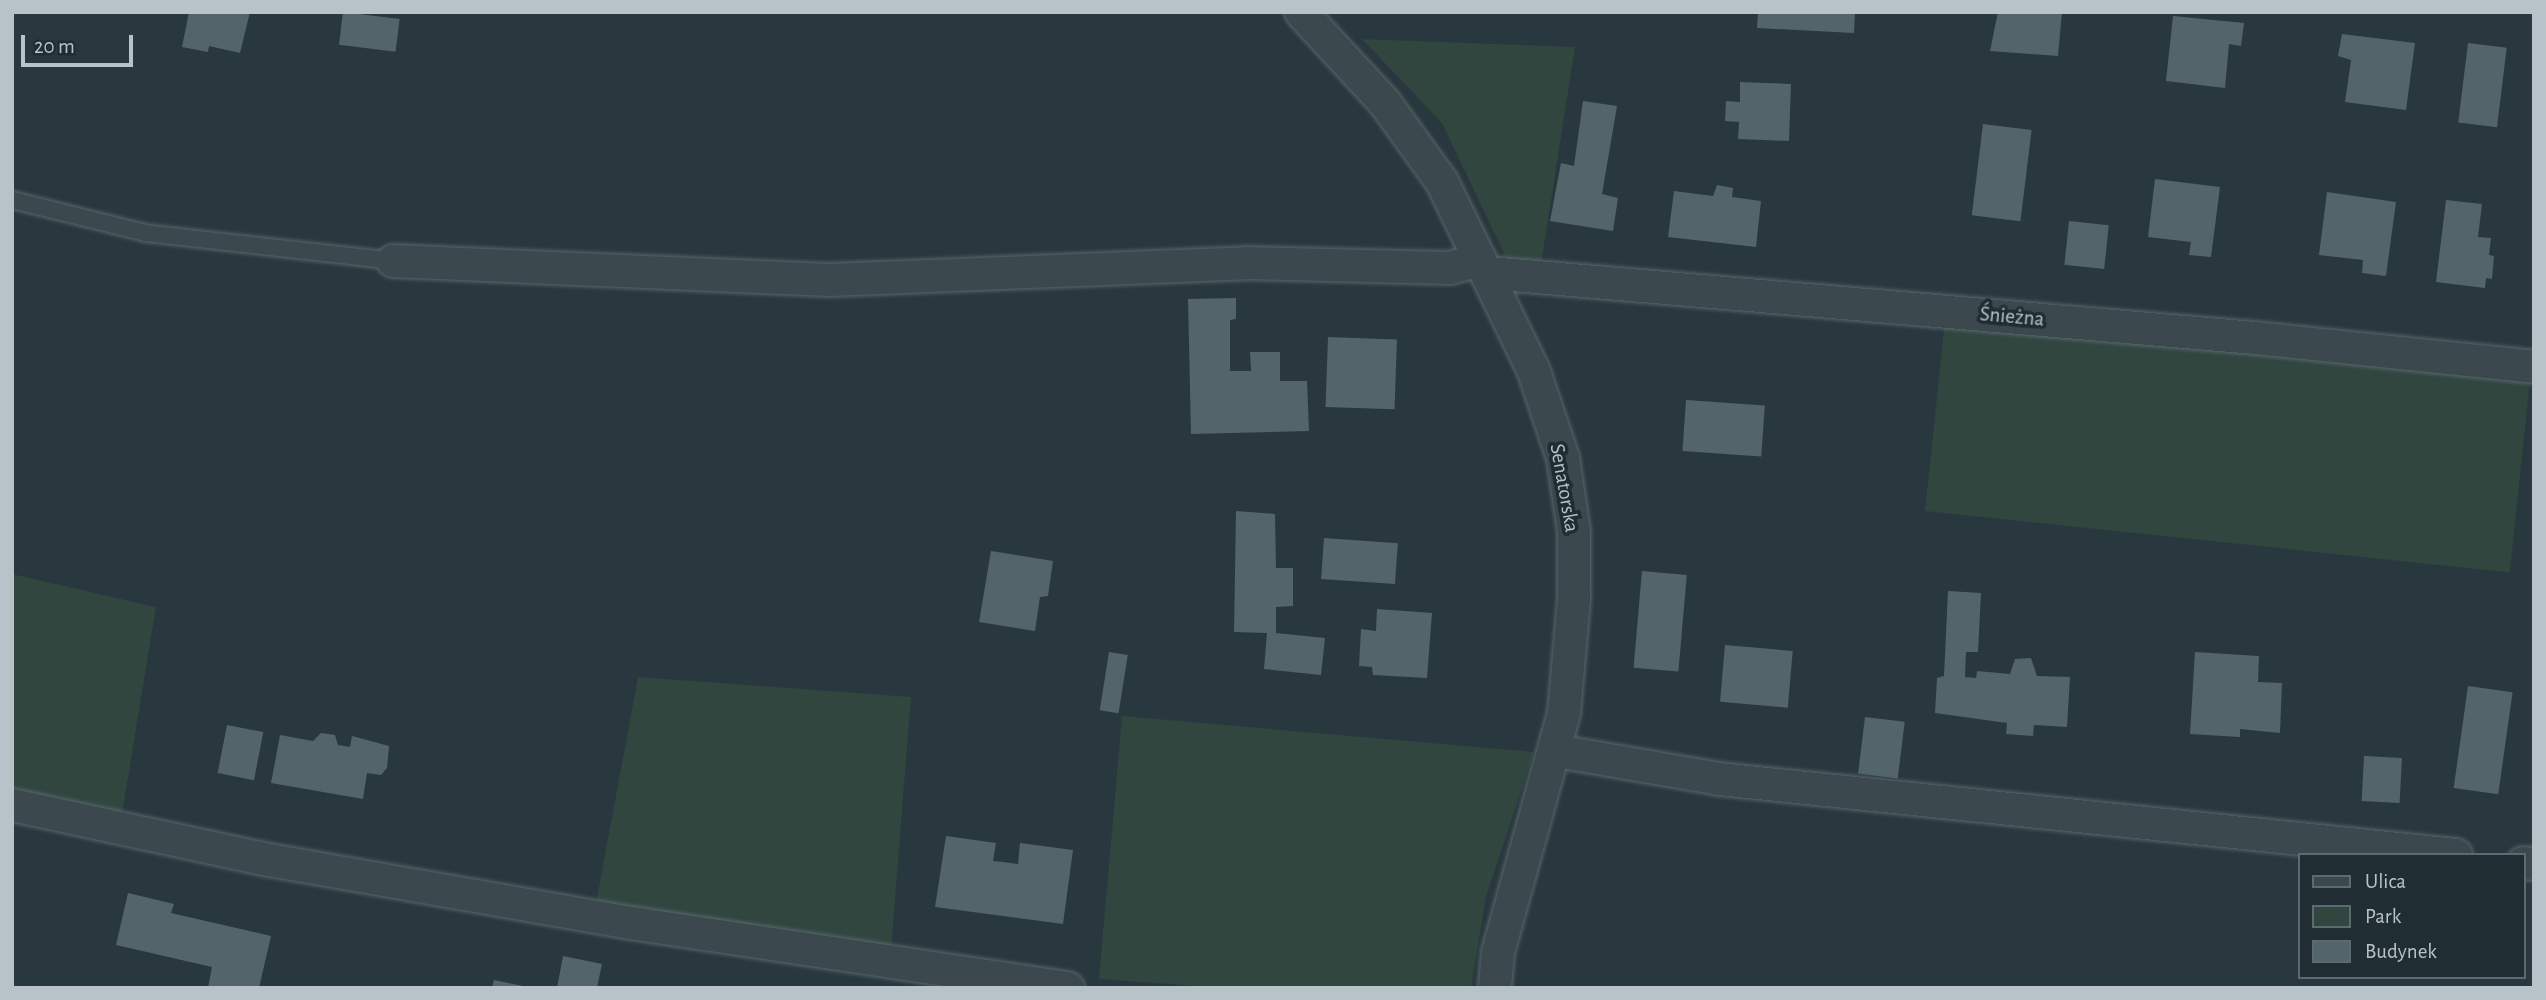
<!DOCTYPE html>
<meta charset="utf-8">
<style>
body{margin:0}
#map{position:relative;width:2546px;height:1000px;overflow:hidden;background:#28383e;font-family:"Alegreya Sans",sans-serif}
div>[style]{position:absolute}
[style*='--x']{left:calc(var(--x)*1px);top:calc(var(--y)*1px);width:calc(var(--w)*1px);rotate:calc(var(--a)*1deg)}
.green>*{inset:0;background:#30463f;transform-origin:0 0}
.building>*{inset:0;background:#53656b;transform-origin:0 0}
.roads{filter:drop-shadow(0 0 2px #59666c) drop-shadow(0 0 2px #59666c)}
.lane>*{height:16px;margin:-8px;padding:0 8px;transform-origin:8px;border-radius:8px;background:#3b494e}
.street>*{height:32px;margin:-16px;padding:0 16px;transform-origin:16px;border-radius:16px;background:#3b494e}
span{translate:-50% -50%;white-space:nowrap;text-align:center;line-height:1.15;-webkit-text-stroke:7px #202e33;paint-order:stroke}
.street-label{font-size:21px;color:#b8c3c9}
.frame{position:absolute;inset:0;border:14px solid #b8c3c9;pointer-events:none}
.legend{position:absolute;left:2298px;top:853px;width:228px;height:126px;box-sizing:border-box;background:#202e33;border:2px solid #5d6a6f;margin:0;padding:9px 12px;list-style:none;font-size:21px;color:#b8c3c9}
.legend li{display:flex;align-items:center;gap:14px;height:35px}
.legend b{width:35px;border:2px solid #5d6a6f}
.scale{position:absolute;left:21px;top:35px;width:112px;height:32px;box-sizing:border-box;border:4px solid #b8c3c9;border-top:0;padding-left:9px;font-size:21px;line-height:24px;white-space:nowrap;color:#b8c3c9;-webkit-text-stroke:5px #202e33;paint-order:stroke}
</style>
<div id="map">
<div class="green">
<div style="clip-path:polygon(1362px 39px,1575px 47px,1541px 265px,1509px 264px,1442px 123px)"></div>
<div style="left:1945px;top:321px;width:588px;height:191px;rotate:6deg"></div>
<div style="clip-path:polygon(12px 574px,156px 607px,122px 814px,12px 788px)"></div>
<div style="clip-path:polygon(638px 677px,911px 697px,891px 950px,596px 903px)"></div>
<div style="clip-path:polygon(1122px 716px,1534px 752px,1486px 897px,1471px 988px,1224px 988px,1099px 979px)"></div>
</div>
<div class="building">
<div style="clip-path:polygon(189px 12px,250px 12px,240px 53px,209px 46px,208px 52px,182px 47px)"></div>
<div style="left:343px;top:12px;width:57px;height:33px;rotate:7deg"></div>
<div style="clip-path:polygon(1758px 12px,1855px 12px,1854px 33px,1757px 28px)"></div>
<div style="clip-path:polygon(1998px 12px,2062px 12px,2058px 56px,1990px 51px)"></div>
<div style="clip-path:polygon(2173px 16px,2244px 23px,2241px 46px,2229px 44px,2225px 88px,2166px 81px)"></div>
<div style="clip-path:polygon(2342px 34px,2415px 43px,2406px 110px,2345px 102px,2351px 60px,2338px 56px)"></div>
<div style="left:2468px;top:43px;width:39px;height:80px;rotate:7deg"></div>
<div style="clip-path:polygon(1740px 82px,1791px 84px,1789px 141px,1738px 139px,1739px 122px,1725px 121px,1726px 101px,1740px 102px)"></div>
<div style="clip-path:polygon(1583px 101px,1617px 106px,1602px 194px,1618px 198px,1613px 231px,1550px 221px,1561px 163px,1574px 166px)"></div>
<div style="left:1983px;top:124px;width:49px;height:92px;rotate:7deg"></div>
<div style="clip-path:polygon(2155px 179px,2220px 187px,2211px 257px,2189px 255px,2191px 242px,2148px 237px)"></div>
<div style="clip-path:polygon(1717px 185px,1733px 188px,1732px 197px,1761px 201px,1756px 247px,1668px 237px,1674px 191px,1713px 196px)"></div>
<div style="clip-path:polygon(2327px 192px,2396px 202px,2386px 276px,2362px 273px,2363px 260px,2319px 255px)"></div>
<div style="clip-path:polygon(2446px 200px,2482px 204px,2478px 237px,2491px 238px,2489px 255px,2494px 256px,2492px 279px,2486px 278px,2485px 288px,2436px 282px)"></div>
<div style="left:2069px;top:221px;width:40px;height:44px;rotate:6deg"></div>
<div style="clip-path:polygon(1236px 298px,1236px 319px,1230px 320px,1230px 371px,1251px 371px,1250px 352px,1280px 352px,1280px 381px,1307px 381px,1309px 431px,1191px 434px,1188px 299px)"></div>
<div style="left:1328px;top:337px;width:69px;height:70px;rotate:2deg"></div>
<div style="left:1686px;top:400px;width:79px;height:51px;rotate:4deg"></div>
<div style="clip-path:polygon(1236px 511px,1275px 514px,1276px 568px,1293px 568px,1293px 606px,1276px 607px,1276px 633px,1325px 638px,1321px 675px,1264px 669px,1267px 633px,1234px 632px)"></div>
<div style="left:1324px;top:538px;width:74px;height:41px;rotate:4deg"></div>
<div style="clip-path:polygon(991px 551px,1053px 561px,1048px 596px,1040px 597px,1035px 631px,979px 622px)"></div>
<div style="left:1642px;top:571px;width:45px;height:97px;rotate:5deg"></div>
<div style="clip-path:polygon(1948px 591px,1981px 593px,1978px 652px,1966px 652px,1965px 677px,1976px 678px,1977px 671px,2010px 674px,2015px 659px,2031px 658px,2037px 676px,2070px 677px,2067px 727px,2034px 725px,2033px 736px,2006px 734px,2007px 723px,1935px 713px,1937px 678px,1944px 676px)"></div>
<div style="clip-path:polygon(1377px 609px,1432px 613px,1427px 678px,1373px 675px,1372px 667px,1359px 666px,1361px 629px,1376px 631px)"></div>
<div style="left:1725px;top:645px;width:68px;height:57px;rotate:5deg"></div>
<div style="left:1109px;top:652px;width:19px;height:59px;rotate:9deg"></div>
<div style="clip-path:polygon(2195px 652px,2259px 656px,2258px 682px,2282px 683px,2280px 733px,2240px 729px,2240px 737px,2190px 734px)"></div>
<div style="left:2468px;top:686px;width:45px;height:103px;rotate:8deg"></div>
<div style="left:1865px;top:717px;width:40px;height:57px;rotate:7deg"></div>
<div style="left:227px;top:725px;width:37px;height:49px;rotate:11deg"></div>
<div style="clip-path:polygon(321px 733px,335px 735px,338px 745px,350px 747px,352px 736px,389px 746px,387px 768px,381px 775px,367px 773px,363px 799px,271px 783px,280px 735px,313px 741px)"></div>
<div style="left:2364px;top:756px;width:38px;height:45px;rotate:3deg"></div>
<div style="clip-path:polygon(946px 836px,996px 843px,993px 861px,1003px 862px,1018px 864px,1020px 843px,1073px 850px,1063px 924px,935px 907px)"></div>
<div style="clip-path:polygon(128px 893px,174px 904px,171px 913px,271px 936px,259px 988px,208px 988px,212px 967px,116px 945px)"></div>
<div style="clip-path:polygon(563px 956px,602px 964px,597px 988px,557px 988px)"></div>
<div style="clip-path:polygon(494px 980px,528px 987px,528px 988px,492px 988px)"></div>
</div>
<div class="roads">
<div class="lane">
<div style="--x:12;--y:200;--w:137;--a:13.9"></div>
<div style="--x:145;--y:233;--w:250;--a:6.4"></div>
</div>
<div class="street">
<div style="--x:1301;--y:12;--w:124;--a:47.3"></div>
<div style="--x:1385;--y:103;--w:97;--a:54.2"></div>
<div style="--x:1442;--y:182;--w:208;--a:64.1"></div>
<div style="--x:1533;--y:369;--w:94;--a:71.4"></div>
<div style="--x:1563;--y:458;--w:75;--a:81.5"></div>
<div style="--x:1574;--y:532;--w:67;--a:90"></div>
<div style="--x:1574;--y:599;--w:114;--a:95"></div>
<div style="--x:1564;--y:713;--w:248;--a:105.4"></div>
<div style="--x:1498;--y:952;--w:36;--a:95"></div>
<div style="--x:393;--y:261;--w:436;--a:2.5"></div>
<div style="--x:829;--y:280;--w:418;--a:-2.3"></div>
<div style="--x:1247;--y:263;--w:203;--a:1.4"></div>
<div style="--x:1450;--y:268;--w:31;--a:-15"></div>
<div style="--x:1489;--y:273;--w:769;--a:4.85"></div>
<div style="--x:2255;--y:338;--w:281;--a:5.9"></div>
<div style="--x:1556;--y:751;--w:165;--a:9.7"></div>
<div style="--x:1719;--y:779;--w:741;--a:5.89"></div>
<div style="--x:12;--y:805;--w:263;--a:12.1"></div>
<div style="--x:269;--y:860;--w:367;--a:9.9"></div>
<div style="--x:631;--y:923;--w:442;--a:8.5"></div>
<div style="--x:2523;--y:863;--w:11;--a:5"></div>
</div>
</div>
<div class="street-label">
<span style="left:2012px;top:317px;rotate:5deg">Śnieżna</span>
<span style="left:1564px;top:488px;rotate:80deg">Senatorska</span>
</div>
<div class="frame"></div>
<ul class="legend">
<li><b style="height:9px;background:#3b494e"></b>Ulica</li>
<li><b style="height:19px;background:#30463f"></b>Park</li>
<li><b style="height:19px;background:#53656b"></b>Budynek</li>
</ul>
<div class="scale">20 m</div>
</div>
